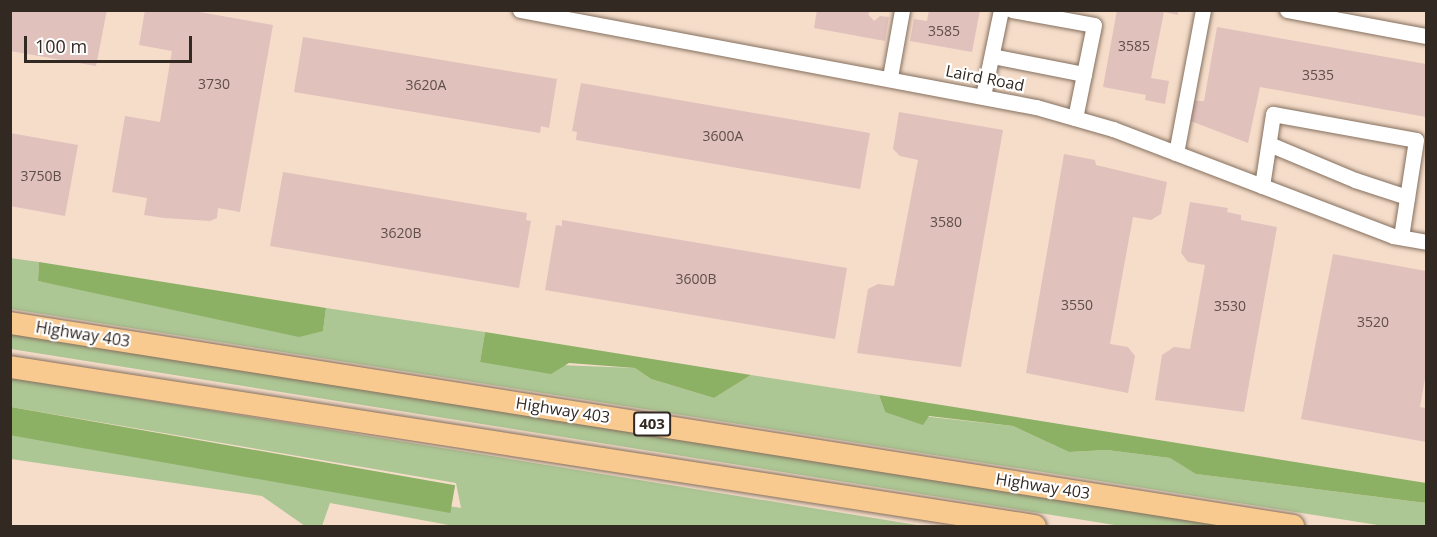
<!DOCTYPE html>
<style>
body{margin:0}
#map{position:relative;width:1437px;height:537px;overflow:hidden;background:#f5ddca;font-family:"Open Sans",sans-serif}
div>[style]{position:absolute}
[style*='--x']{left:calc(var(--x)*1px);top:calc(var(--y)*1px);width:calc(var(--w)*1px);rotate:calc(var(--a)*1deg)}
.green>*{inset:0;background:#acc694}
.forest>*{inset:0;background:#8cb165;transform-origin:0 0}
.building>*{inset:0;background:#e1c1bc}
.roads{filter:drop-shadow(0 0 2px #846f5e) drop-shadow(0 0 2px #846f5e)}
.minor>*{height:15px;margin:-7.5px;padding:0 7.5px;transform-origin:7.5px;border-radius:7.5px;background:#fff}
.highway>*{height:22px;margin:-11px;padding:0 11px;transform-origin:11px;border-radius:11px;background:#f8ca8f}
span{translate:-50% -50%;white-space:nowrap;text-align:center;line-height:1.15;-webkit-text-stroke:4.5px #fff;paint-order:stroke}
.number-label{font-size:14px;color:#5e4f48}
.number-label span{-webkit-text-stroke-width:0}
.shield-label span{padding:2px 4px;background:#fff;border:2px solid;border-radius:4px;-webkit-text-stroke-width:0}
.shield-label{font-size:15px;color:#322922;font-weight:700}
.street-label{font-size:16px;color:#322922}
.frame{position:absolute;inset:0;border:12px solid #322922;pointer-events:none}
.scale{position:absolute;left:24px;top:36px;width:168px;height:27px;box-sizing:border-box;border:3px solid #322922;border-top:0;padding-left:8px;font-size:18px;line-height:21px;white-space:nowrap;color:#322922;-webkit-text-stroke:4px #fff;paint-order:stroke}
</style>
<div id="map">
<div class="green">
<div style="clip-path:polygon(10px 258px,39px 262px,38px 281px,323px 331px,326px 308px,485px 332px,480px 362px,635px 368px,651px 379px,714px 398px,751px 375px,879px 395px,885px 412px,1013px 426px,1069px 452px,1107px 450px,1170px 458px,1197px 474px,1426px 503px,1426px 526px,1384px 526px,11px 309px)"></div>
<div style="clip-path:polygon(10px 331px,1242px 526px,1121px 526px,11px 349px)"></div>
<div style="clip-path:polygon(11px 378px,923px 526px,454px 526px,330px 503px,322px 526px,305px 526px,262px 496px,11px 459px,11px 435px,461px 508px,456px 483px,11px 407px)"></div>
</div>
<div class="forest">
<div style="clip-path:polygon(39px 262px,326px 308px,323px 331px,299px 337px,38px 281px)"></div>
<div style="clip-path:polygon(485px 332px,751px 375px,714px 398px,651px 379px,635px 368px,569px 363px,551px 374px,480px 362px)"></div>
<div style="clip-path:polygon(879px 395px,1426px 483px,1426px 503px,1196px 474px,1170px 458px,1107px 450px,1069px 452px,1013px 426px,929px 416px,923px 425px,885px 412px)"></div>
<div style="left:11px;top:407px;width:451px;height:28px;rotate:10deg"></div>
</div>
<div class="building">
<div style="clip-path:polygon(10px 10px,107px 10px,96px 66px,10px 51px)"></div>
<div style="clip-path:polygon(145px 10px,188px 10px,273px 25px,240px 212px,218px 208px,217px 218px,210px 221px,164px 218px,144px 215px,147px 198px,112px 192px,125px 116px,160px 122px,172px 51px,139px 45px)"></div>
<div style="clip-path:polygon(817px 10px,872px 10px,868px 14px,874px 21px,880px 16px,889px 17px,885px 41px,814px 28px)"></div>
<div style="clip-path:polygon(929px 10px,980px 10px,972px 52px,910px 41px,914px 19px,927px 21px)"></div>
<div style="clip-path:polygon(1117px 10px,1178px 10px,1178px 15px,1164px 12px,1151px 78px,1169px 81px,1165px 104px,1145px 100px,1146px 95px,1103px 87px)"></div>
<div style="clip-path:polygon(1217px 27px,1426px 64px,1426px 117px,1260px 87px,1248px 143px,1188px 120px,1190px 101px,1204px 101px)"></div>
<div style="clip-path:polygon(303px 37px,557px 79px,549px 128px,541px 126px,540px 133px,294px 92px)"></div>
<div style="clip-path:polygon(581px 83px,870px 133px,860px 189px,576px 140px,577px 132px,572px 131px)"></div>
<div style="clip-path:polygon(899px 112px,1003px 130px,961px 367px,857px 353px,868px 289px,878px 284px,894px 286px,918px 160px,900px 156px,893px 149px)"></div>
<div style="clip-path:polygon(10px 133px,78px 145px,65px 216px,10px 206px)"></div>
<div style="clip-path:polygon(1064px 154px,1095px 160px,1096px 165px,1167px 182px,1161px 214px,1151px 220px,1133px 217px,1124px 266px,1110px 344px,1128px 347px,1135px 356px,1128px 393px,1026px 373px)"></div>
<div style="clip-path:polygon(283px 172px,527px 213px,526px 220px,531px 221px,519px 288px,270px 246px)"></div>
<div style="clip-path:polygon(1190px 202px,1228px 208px,1227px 212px,1241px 215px,1241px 220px,1277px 227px,1244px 412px,1155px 400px,1162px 355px,1174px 347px,1190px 349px,1205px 265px,1188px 262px,1181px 253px)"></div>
<div style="clip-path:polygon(562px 220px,847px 268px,835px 339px,545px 290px,556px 225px,562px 226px)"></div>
<div style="clip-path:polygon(1333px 254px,1426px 271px,1426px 373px,1420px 407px,1426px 408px,1426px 442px,1301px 419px)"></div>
</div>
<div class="roads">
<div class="minor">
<div style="--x:520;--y:10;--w:525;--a:10.65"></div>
<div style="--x:1036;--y:107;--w:80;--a:15.9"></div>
<div style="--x:1113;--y:129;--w:300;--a:20.9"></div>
<div style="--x:1393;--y:236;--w:34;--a:10"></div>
<div style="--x:1012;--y:10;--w:83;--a:10.4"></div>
<div style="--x:1094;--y:25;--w:95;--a:101.5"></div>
<div style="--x:1287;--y:10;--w:141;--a:10.6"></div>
<div style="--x:992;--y:56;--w:94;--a:11.1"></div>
<div style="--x:890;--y:77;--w:68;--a:-79.8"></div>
<div style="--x:983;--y:96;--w:88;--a:-78.2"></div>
<div style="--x:1269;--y:144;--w:93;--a:22.7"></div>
<div style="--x:1355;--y:180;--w:55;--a:18.1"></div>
<div style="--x:1176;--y:153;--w:146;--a:-79.3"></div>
<div style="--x:1262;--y:186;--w:73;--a:-81.3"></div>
<div style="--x:1273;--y:114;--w:145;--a:10.3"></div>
<div style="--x:1416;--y:140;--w:98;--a:98.8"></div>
</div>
<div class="highway">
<div style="--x:10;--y:323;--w:1299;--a:8.99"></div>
<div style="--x:10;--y:367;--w:1037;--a:8.82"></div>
</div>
</div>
<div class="number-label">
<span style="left:944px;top:31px">3585</span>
<span style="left:1134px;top:46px">3585</span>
<span style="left:1318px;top:75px">3535</span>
<span style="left:214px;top:84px">3730</span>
<span style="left:426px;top:85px">3620A</span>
<span style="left:723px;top:136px">3600A</span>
<span style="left:41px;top:176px">3750B</span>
<span style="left:946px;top:222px">3580</span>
<span style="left:401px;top:233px">3620B</span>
<span style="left:696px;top:279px">3600B</span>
<span style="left:1077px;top:305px">3550</span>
<span style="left:1230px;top:306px">3530</span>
<span style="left:1373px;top:322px">3520</span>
</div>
<div class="shield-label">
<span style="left:652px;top:424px">403</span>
</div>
<div class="street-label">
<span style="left:985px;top:78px;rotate:11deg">Laird Road</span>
<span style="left:83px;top:334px;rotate:9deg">Highway 403</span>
<span style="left:563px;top:410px;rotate:9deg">Highway 403</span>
<span style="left:1043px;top:486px;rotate:9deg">Highway 403</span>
</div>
<div class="frame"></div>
<div class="scale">100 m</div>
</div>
